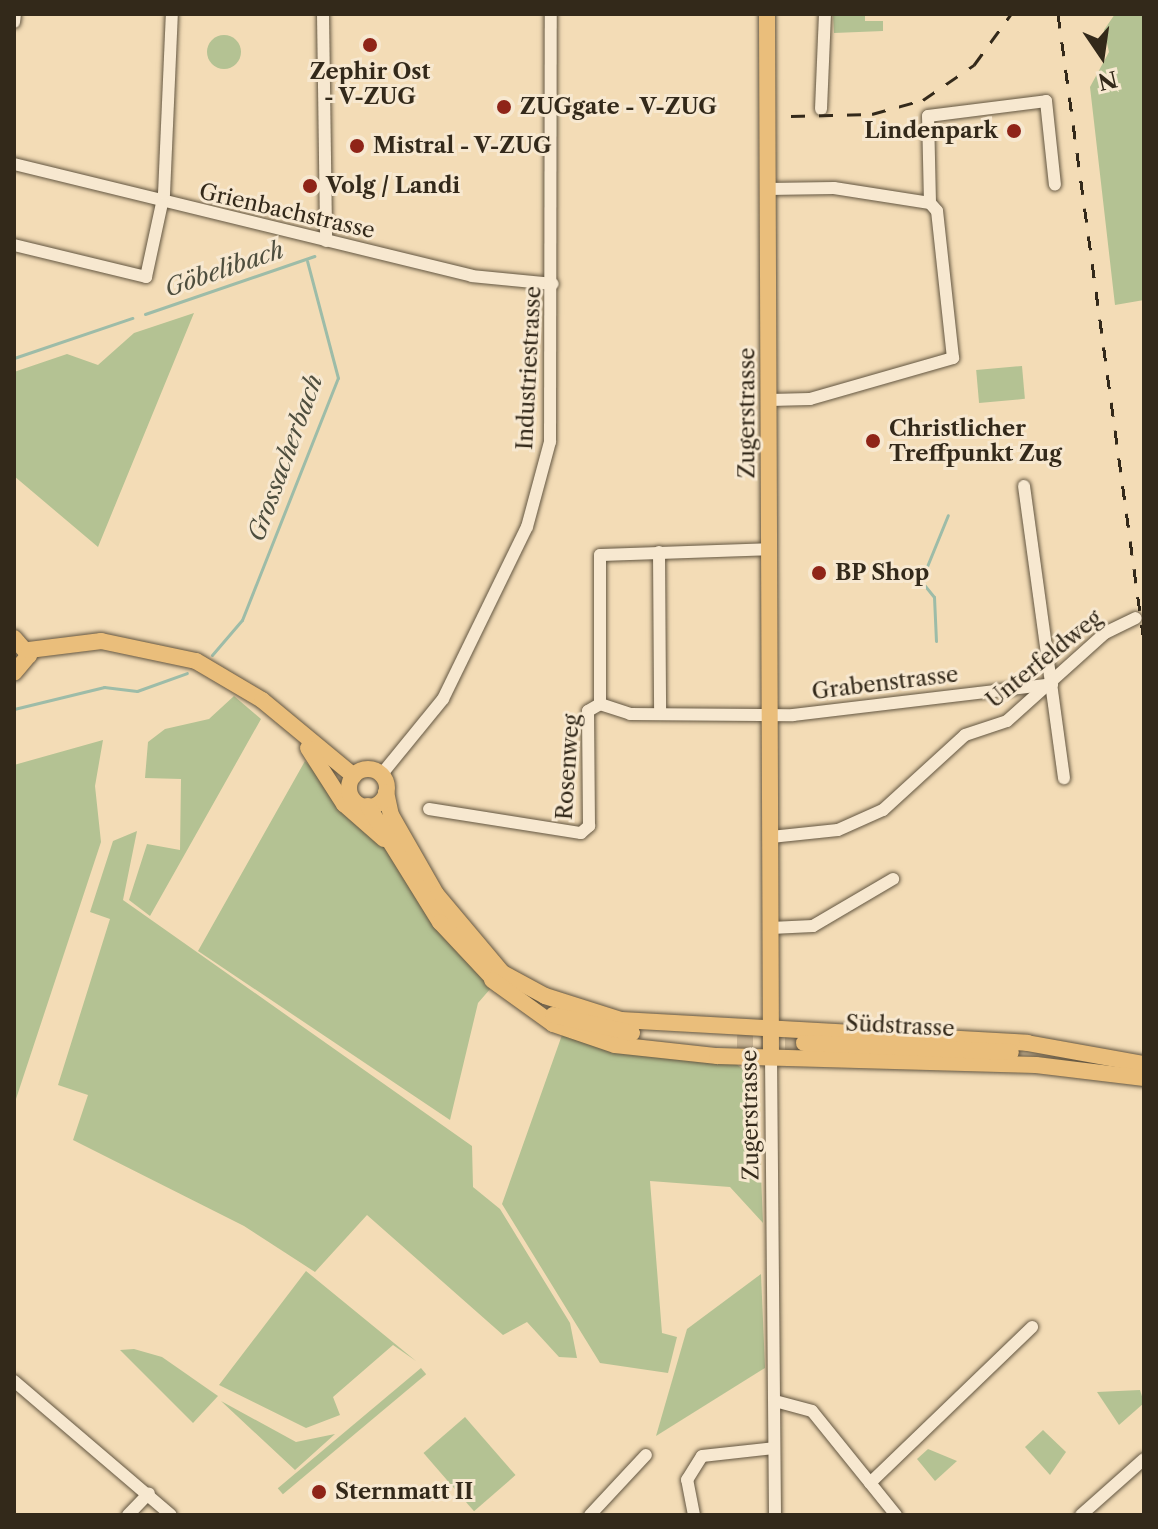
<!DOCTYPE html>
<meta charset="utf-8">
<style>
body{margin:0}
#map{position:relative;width:1158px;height:1529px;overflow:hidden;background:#f3dcb6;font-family:"Libre Caslon Text",serif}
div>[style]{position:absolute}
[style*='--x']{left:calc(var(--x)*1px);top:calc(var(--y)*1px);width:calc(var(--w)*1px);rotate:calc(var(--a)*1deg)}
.green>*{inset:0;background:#b4c293;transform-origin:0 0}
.round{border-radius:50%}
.stream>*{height:3px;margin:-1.5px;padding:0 1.5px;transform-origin:1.5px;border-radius:1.5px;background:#9dbca8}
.major-tunnel>*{height:16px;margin-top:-8px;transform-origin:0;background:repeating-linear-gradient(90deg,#cdb897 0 16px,transparent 0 24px)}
.roads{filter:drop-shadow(0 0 2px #635641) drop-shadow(0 0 2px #635641)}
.minor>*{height:12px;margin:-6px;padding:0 6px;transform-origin:6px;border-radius:6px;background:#f7e8d0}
.major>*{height:16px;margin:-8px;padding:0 8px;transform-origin:8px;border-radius:8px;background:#eabe7b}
.major>.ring{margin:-8px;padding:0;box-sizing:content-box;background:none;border:16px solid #eabe7b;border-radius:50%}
.rail>*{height:3px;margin-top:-1.5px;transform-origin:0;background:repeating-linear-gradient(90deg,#33291a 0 14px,transparent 0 28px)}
.dots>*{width:22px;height:22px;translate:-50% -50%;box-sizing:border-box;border:4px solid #f7e8d0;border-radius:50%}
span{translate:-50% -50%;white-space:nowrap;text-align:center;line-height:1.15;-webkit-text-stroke:6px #f7e8d0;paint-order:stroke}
.poi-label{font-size:22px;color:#33291a;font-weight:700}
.left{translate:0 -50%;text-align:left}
.right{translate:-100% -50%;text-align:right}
.street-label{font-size:22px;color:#33291a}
.water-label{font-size:24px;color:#4e4e3e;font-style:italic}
.frame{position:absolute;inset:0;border:16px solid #33291a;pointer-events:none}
.north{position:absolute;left:1062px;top:16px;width:80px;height:80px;-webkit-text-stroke:6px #f7e8d0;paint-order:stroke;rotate:167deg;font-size:22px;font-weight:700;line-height:32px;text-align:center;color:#33291a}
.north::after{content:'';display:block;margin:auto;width:28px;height:36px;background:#33291a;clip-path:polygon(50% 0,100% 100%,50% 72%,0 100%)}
</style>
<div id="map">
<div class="green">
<div style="clip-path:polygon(833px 14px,865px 14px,865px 21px,883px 21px,883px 31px,834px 33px)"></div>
<div style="clip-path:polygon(1115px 14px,1144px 14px,1144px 300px,1115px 305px,1090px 87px,1109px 52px,1104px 30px)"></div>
<div class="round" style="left:207px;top:35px;width:34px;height:34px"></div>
<div style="clip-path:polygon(194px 313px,98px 547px,14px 476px,14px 372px,67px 354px,98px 365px,134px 333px)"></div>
<div style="left:1022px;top:366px;width:33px;height:46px;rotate:85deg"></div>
<div style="clip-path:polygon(234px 696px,261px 719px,150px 916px,129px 900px,147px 844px,180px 850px,181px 779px,145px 778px,148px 742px,165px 729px,209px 719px)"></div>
<div style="clip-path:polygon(103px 740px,95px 786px,101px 842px,15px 1102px,14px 765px)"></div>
<div style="clip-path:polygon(305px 761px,386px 847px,431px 922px,491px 988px,478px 1003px,450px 1120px,198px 951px)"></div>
<div style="clip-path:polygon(137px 831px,123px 900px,472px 1146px,473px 1187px,500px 1209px,570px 1323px,577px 1358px,559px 1357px,527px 1322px,503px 1335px,367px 1215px,315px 1272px,244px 1226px,73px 1140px,88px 1095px,58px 1085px,110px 919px,90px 912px,113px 841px)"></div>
<div style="clip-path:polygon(562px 1035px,618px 1052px,735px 1063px,757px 1080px,763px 1223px,730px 1187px,650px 1181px,662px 1333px,677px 1337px,668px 1373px,600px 1363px,502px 1204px)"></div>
<div style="clip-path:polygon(306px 1271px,416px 1361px,393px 1345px,333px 1397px,340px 1415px,306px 1428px,219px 1385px)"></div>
<div style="clip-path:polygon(761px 1274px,765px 1368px,656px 1436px,687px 1329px)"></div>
<div style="clip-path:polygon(134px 1349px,162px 1357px,218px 1396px,193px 1423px,120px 1350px)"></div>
<div style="left:421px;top:1368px;width:8px;height:187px;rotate:50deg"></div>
<div style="clip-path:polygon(1097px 1392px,1140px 1390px,1144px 1403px,1119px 1425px)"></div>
<div style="clip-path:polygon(221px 1401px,296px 1442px,335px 1434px,295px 1470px)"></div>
<div style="left:465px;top:1417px;width:77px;height:55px;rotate:49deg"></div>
<div style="clip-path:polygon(1043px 1430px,1066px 1452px,1050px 1475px,1025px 1447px)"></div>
<div style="clip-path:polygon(928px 1449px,957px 1461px,935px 1481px,917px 1459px)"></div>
</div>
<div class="stream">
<div style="--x:145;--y:314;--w:179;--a:-18.9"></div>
<div style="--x:14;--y:358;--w:125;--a:-18.7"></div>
<div style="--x:936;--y:641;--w:44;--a:-92.6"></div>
<div style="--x:934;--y:597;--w:21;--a:-129"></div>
<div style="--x:921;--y:581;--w:71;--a:-67.8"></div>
<div style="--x:212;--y:655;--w:46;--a:-49.4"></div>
<div style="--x:242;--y:620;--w:260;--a:-68.4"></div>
<div style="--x:338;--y:378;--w:121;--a:-104.8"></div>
<div style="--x:14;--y:709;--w:93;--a:-13.7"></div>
<div style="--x:104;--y:687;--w:33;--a:7"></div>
<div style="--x:137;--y:691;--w:53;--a:-19.8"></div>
</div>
<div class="major-tunnel">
<div style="--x:737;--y:1040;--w:67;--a:2.6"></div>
</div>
<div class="roads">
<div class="minor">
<div style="--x:323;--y:14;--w:227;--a:89.2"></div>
<div style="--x:14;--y:22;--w:8;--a:-83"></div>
<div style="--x:821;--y:109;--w:95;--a:-87.6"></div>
<div style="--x:14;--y:164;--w:471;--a:13.7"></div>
<div style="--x:472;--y:276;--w:81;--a:5.6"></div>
<div style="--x:768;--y:189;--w:66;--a:-0.9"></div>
<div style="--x:834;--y:188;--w:97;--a:8.9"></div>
<div style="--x:930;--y:203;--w:87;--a:-91.3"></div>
<div style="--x:928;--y:116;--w:119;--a:-7.2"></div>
<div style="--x:1046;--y:101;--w:84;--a:83.9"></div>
<div style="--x:14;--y:245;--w:136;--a:13.6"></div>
<div style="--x:146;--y:277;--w:85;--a:-77.8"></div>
<div style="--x:164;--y:194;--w:180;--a:-87.5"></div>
<div style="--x:770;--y:400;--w:40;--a:-1.4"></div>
<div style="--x:810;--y:399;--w:149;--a:-16"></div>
<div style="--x:953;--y:358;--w:148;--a:-96.2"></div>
<div style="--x:937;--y:211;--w:11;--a:-131"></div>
<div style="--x:1024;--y:486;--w:295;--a:82.2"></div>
<div style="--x:659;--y:552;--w:162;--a:89.6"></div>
<div style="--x:600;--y:704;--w:32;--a:18"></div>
<div style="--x:630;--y:714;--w:163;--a:0.4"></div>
<div style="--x:793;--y:715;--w:261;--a:-6.8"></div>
<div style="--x:600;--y:704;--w:149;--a:-90"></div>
<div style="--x:600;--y:555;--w:169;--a:-2"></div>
<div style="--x:381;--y:775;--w:98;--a:-50.8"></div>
<div style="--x:443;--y:699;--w:191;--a:-64"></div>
<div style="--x:527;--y:527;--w:88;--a:-74.9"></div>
<div style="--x:550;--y:442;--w:428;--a:-89.9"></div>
<div style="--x:429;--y:809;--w:154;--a:9"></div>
<div style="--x:581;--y:833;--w:11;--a:-41"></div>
<div style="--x:589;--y:826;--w:115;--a:-90.5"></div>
<div style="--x:588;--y:711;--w:14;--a:-30"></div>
<div style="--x:771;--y:837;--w:67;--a:-6"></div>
<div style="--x:838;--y:830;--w:49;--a:-24"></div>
<div style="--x:883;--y:810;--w:111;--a:-42.4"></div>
<div style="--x:965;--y:735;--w:44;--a:-18.4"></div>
<div style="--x:1007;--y:721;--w:132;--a:-41.9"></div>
<div style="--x:1105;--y:633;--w:34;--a:-26"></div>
<div style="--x:771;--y:928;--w:42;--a:-2.7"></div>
<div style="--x:813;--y:926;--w:93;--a:-30.4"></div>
<div style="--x:771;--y:1056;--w:459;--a:89.5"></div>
<div style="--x:14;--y:1381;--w:206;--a:40.5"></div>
<div style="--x:775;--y:1401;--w:38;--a:15"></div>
<div style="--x:812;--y:1411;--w:134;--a:51.1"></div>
<div style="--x:870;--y:1483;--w:225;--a:-43.9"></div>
<div style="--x:128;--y:1515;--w:30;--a:-46"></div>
<div style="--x:590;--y:1515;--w:82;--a:-47"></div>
<div style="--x:694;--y:1515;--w:36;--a:-101"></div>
<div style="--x:687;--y:1480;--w:28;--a:-58"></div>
<div style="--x:702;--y:1456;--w:72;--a:-6.3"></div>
<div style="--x:1081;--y:1515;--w:84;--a:-41.6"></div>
</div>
<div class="major">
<div style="--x:767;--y:14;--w:1042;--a:89.78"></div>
<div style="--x:14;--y:638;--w:23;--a:49"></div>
<div style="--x:29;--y:655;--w:23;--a:130"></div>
<div style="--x:29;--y:650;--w:73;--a:-7.1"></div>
<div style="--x:101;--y:641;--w:97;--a:11.9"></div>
<div style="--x:196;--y:661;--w:77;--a:30.6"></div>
<div style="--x:262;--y:700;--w:119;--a:39.6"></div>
<div style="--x:308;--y:748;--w:67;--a:57.3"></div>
<div style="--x:344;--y:804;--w:53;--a:41.2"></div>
<div class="ring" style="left:349px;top:769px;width:22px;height:22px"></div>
<div style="--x:386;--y:792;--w:24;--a:78"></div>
<div style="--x:391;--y:815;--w:91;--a:60.3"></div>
<div style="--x:436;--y:894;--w:107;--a:49.9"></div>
<div style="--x:368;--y:806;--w:137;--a:58.2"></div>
<div style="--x:440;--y:922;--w:85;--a:46.9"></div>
<div style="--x:499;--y:971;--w:52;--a:28.5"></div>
<div style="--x:545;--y:996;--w:80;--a:17.5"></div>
<div style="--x:621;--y:1020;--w:407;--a:3.2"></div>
<div style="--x:1027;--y:1043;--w:119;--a:10.2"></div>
<div style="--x:492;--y:980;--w:75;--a:35.8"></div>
<div style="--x:553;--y:1024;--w:65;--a:18.7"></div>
<div style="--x:615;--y:1045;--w:103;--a:6.2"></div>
<div style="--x:717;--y:1056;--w:319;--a:1.6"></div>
<div style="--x:1036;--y:1065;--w:109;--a:6.9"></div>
<div style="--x:553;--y:1015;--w:81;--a:12.8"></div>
<div style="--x:804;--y:1043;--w:207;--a:2.5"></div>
</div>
</div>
<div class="rail">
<div style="--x:1058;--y:14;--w:634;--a:82.2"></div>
<div style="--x:791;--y:116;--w:81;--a:-1.4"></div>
<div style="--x:872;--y:114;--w:53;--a:-15.4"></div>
<div style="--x:923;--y:100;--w:62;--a:-34.5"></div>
<div style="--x:974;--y:65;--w:63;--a:-54"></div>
</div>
<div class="dots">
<div style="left:370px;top:45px;background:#8f2418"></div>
<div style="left:504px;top:107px;background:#8f2418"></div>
<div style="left:1014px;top:131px;background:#8f2418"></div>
<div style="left:357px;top:146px;background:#8f2418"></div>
<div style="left:310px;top:186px;background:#8f2418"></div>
<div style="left:873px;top:441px;background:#8f2418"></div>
<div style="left:819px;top:573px;background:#8f2418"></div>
<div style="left:319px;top:1492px;background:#8f2418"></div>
</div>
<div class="poi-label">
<span style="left:370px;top:84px">Zephir Ost<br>- V-ZUG</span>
<span class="left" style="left:520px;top:107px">ZUGgate - V-ZUG</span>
<span class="right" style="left:998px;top:131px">Lindenpark</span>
<span class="left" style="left:373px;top:146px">Mistral - V-ZUG</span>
<span class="left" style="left:326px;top:186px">Volg / Landi</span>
<span class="left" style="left:889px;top:441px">Christlicher<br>Treffpunkt Zug</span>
<span class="left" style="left:835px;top:573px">BP Shop</span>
<span class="left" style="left:335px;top:1492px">Sternmatt II</span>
</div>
<div class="street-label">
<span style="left:287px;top:211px;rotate:13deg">Grienbachstrasse</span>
<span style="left:529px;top:368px;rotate:-87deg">Industriestrasse</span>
<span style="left:747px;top:413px;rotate:-90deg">Zugerstrasse</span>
<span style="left:1044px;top:659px;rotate:-39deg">Unterfeldweg</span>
<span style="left:885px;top:683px;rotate:-7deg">Grabenstrasse</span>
<span style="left:568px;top:767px;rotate:-86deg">Rosenweg</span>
<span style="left:900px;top:1026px;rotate:3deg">Südstrasse</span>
<span style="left:750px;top:1115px;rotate:-91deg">Zugerstrasse</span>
</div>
<div class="water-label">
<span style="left:224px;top:269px;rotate:-19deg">Göbelibach</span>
<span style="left:285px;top:458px;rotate:-70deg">Grossacherbach</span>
</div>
<div class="frame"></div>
<div class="north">N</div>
</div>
